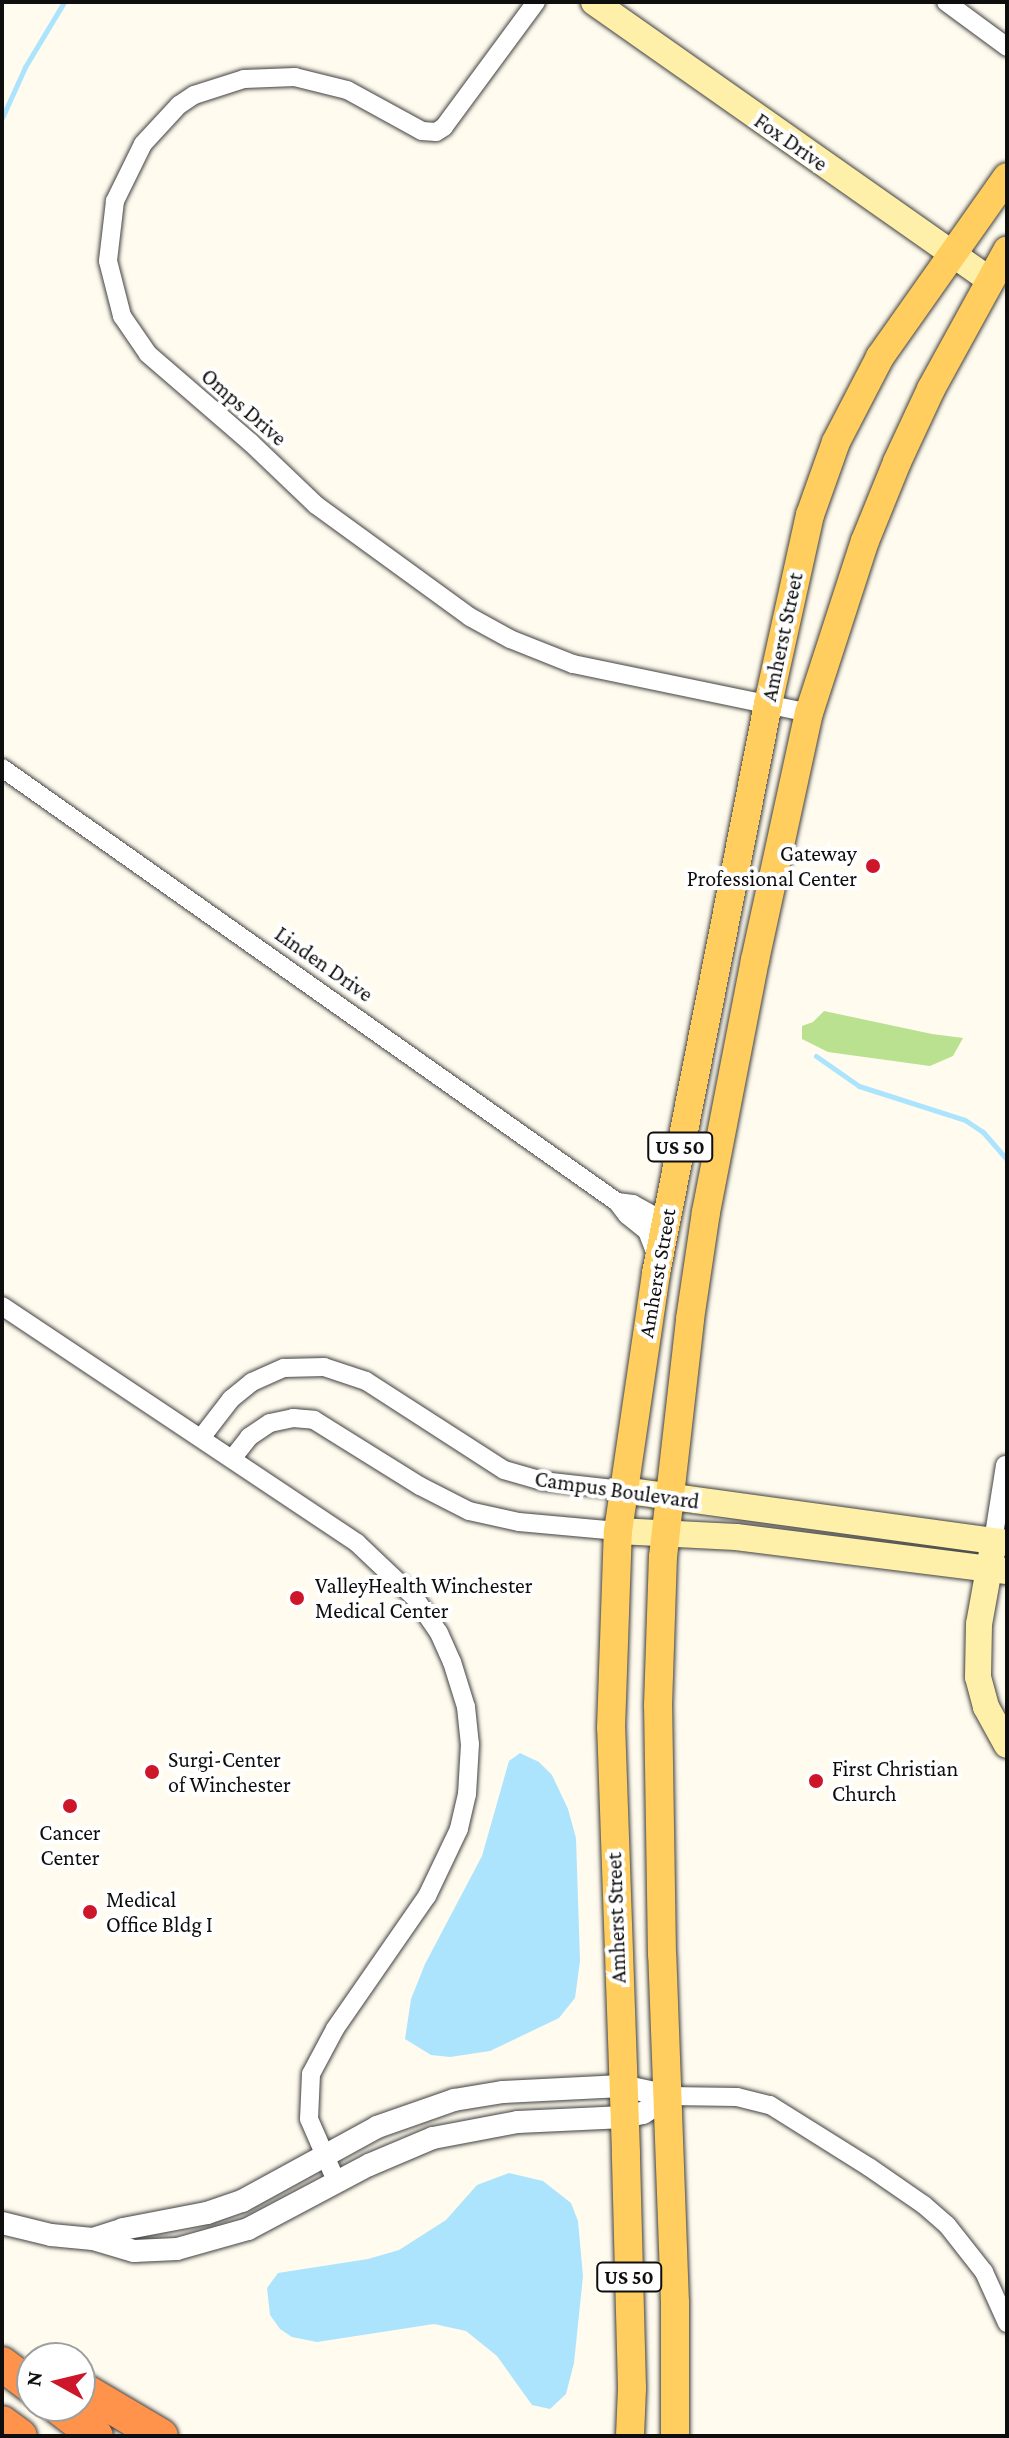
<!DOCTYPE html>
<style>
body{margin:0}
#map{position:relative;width:1009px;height:2438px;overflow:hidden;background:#fffbee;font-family:"Crimson Pro",serif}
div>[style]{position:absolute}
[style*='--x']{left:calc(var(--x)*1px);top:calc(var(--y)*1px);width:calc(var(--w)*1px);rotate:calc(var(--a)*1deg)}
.forest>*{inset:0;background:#bae190}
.water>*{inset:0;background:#ace4fd}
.stream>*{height:5px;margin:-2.5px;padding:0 2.5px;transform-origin:2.5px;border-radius:2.5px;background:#ace4fd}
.roads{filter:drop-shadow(0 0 2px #414141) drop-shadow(0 0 2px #414141)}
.minor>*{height:18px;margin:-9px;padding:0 9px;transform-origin:9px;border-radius:9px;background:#fff}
.tertiary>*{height:22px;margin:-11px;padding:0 11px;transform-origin:11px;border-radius:11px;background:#fff}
.secondary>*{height:26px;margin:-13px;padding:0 13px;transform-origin:13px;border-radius:13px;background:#fff0a9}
.primary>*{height:28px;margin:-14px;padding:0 14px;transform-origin:14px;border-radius:14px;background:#ffce5e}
.motorway>*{height:34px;margin:-17px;padding:0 17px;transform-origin:17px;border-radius:17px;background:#ff934c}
.dots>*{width:22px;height:22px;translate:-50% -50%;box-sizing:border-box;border:4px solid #fff;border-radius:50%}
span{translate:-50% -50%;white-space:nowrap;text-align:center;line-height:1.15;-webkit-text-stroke:8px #fff;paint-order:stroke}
.shield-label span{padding:2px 6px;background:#fff;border:2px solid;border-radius:6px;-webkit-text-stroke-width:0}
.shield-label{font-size:20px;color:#0e0e0e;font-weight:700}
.street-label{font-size:22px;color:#0e0e0e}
.poi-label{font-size:22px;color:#0e0e0e}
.right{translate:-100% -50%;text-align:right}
.left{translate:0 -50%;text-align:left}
.frame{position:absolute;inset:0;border:4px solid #0e0e0e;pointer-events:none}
.north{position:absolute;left:16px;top:2342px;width:80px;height:80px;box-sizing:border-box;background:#fff;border:2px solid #9f9f9f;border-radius:50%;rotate:278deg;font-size:22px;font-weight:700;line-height:32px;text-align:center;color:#0e0e0e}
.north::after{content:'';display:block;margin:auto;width:28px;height:36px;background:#cd162a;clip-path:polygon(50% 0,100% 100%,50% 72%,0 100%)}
</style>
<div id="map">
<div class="forest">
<div style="clip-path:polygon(824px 1011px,932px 1034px,963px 1038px,953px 1056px,930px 1066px,828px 1052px,802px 1039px,802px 1026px,813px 1022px)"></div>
</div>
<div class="water">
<div style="clip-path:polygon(520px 1753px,539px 1762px,552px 1775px,568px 1809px,576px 1838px,580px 1961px,575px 1998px,559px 2018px,490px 2051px,450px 2057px,431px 2055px,405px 2039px,411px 1999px,425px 1964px,482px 1856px,509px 1761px)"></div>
<div style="clip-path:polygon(509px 2173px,543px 2181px,571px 2203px,578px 2221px,583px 2276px,574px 2363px,566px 2394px,550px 2409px,532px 2405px,497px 2356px,466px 2331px,434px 2324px,317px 2342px,292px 2337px,280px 2329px,270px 2315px,267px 2288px,278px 2273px,368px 2259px,399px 2250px,446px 2220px,477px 2185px)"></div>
</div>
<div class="stream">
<div style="--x:2;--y:118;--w:56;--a:-65.7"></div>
<div style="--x:25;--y:67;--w:76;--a:-59"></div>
<div style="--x:816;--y:1056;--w:52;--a:34.9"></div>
<div style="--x:859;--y:1086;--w:111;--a:17.8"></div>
<div style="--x:965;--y:1120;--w:22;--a:34"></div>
<div style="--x:983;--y:1132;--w:37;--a:49"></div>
</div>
<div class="roads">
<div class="minor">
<div style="--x:536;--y:2;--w:155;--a:126.4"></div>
<div style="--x:444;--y:127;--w:9;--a:148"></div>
<div style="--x:436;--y:132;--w:14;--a:-176"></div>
<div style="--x:422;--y:131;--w:85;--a:-151.3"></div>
<div style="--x:347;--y:90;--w:54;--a:-166"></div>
<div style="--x:295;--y:77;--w:51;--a:177.8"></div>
<div style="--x:244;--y:79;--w:52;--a:162.3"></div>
<div style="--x:194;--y:95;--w:18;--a:146"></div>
<div style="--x:179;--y:105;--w:53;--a:132.7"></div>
<div style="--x:143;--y:144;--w:64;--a:116.2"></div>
<div style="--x:115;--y:201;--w:60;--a:96.7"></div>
<div style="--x:108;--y:261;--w:57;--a:75.7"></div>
<div style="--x:122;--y:316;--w:46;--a:55.6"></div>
<div style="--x:148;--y:354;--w:135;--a:40.8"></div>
<div style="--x:250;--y:442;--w:91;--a:43.7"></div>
<div style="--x:316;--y:505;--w:190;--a:36"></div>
<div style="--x:470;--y:617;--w:46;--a:28.8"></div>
<div style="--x:510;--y:639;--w:68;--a:21.6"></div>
<div style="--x:573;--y:664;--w:241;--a:11.7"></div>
<div style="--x:946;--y:2;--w:76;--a:36.4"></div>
<div style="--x:2;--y:768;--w:753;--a:35.21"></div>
<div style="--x:617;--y:1202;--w:16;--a:52"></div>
<div style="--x:627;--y:1215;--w:26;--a:39"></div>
<div style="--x:647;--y:1231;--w:26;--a:69"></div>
<div style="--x:617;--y:1202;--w:16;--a:7"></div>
<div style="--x:633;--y:1204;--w:37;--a:29"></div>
<div style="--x:2;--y:1306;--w:427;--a:33.7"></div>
<div style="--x:357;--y:1543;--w:80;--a:43.5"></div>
<div style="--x:415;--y:1598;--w:42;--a:55.6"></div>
<div style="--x:439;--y:1633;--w:32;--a:66"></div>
<div style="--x:452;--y:1662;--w:47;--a:72.7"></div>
<div style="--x:466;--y:1707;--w:37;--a:84"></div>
<div style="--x:470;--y:1744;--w:50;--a:93.4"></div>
<div style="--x:467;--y:1794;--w:36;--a:103"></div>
<div style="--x:459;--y:1829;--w:74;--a:115.5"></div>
<div style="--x:427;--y:1896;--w:162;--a:124.7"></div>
<div style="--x:335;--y:2029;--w:51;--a:118.1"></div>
<div style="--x:311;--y:2074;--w:45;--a:92.5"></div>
<div style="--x:309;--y:2119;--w:70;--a:66.4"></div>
<div style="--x:201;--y:1438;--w:49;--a:-52.4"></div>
<div style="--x:231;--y:1399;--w:27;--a:-39"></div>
<div style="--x:252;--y:1382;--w:35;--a:-24"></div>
<div style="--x:284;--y:1368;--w:40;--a:-1.4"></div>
<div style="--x:324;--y:1367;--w:44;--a:18.4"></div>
<div style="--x:366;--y:1381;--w:164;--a:32.8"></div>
<div style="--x:504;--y:1470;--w:40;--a:16"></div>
<div style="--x:542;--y:1481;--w:81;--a:6.4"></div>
<div style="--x:232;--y:1459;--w:28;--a:-52"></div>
<div style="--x:249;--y:1437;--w:25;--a:-34"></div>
<div style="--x:270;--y:1423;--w:24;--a:-12"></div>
<div style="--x:293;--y:1418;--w:21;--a:5"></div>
<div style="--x:314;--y:1420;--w:125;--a:31.9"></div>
<div style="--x:420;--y:1486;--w:55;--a:27"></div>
<div style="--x:469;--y:1511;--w:51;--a:12.4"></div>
<div style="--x:519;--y:1522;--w:99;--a:5.2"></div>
<div style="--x:993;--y:1541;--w:77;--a:-81"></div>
<div style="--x:669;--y:2096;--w:68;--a:0.8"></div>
<div style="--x:737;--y:2097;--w:34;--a:14"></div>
<div style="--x:770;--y:2105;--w:117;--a:32.1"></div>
<div style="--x:869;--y:2167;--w:67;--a:34.6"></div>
<div style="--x:924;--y:2205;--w:30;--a:41"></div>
<div style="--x:947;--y:2225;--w:60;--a:51.8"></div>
<div style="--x:984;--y:2272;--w:56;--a:65.7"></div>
</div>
<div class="tertiary">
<div style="--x:2;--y:2223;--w:50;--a:13.8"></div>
<div style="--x:51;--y:2235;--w:42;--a:5.4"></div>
<div style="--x:93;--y:2239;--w:43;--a:16.3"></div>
<div style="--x:134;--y:2251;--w:43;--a:-2.7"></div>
<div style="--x:177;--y:2249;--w:74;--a:-15.7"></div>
<div style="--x:248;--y:2229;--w:137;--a:-27.9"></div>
<div style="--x:369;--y:2165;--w:69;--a:-22.9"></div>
<div style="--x:433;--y:2138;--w:86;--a:-10.7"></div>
<div style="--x:518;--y:2122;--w:106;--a:-2.7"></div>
<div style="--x:624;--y:2117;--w:19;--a:-12"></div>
<div style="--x:643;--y:2113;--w:31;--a:-33"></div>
<div style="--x:93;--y:2239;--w:32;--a:-18"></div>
<div style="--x:123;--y:2229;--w:86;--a:-10.8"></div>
<div style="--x:207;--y:2213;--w:37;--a:-19"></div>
<div style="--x:242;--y:2201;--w:154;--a:-28.7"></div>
<div style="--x:377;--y:2127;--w:82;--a:-19.3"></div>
<div style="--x:454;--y:2100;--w:50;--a:-9.3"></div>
<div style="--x:503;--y:2092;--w:119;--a:-2.9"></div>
<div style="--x:622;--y:2086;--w:48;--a:12"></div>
</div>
<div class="secondary">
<div style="--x:594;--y:2;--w:483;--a:35.1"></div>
<div style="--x:622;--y:1490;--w:389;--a:7.8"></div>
<div style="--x:618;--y:1531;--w:118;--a:2.9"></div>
<div style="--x:736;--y:1537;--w:273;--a:7.2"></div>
<div style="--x:992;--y:1552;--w:73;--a:100.2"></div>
<div style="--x:979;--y:1624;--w:53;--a:91.1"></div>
<div style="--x:978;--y:1677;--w:31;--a:75"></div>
<div style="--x:986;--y:1707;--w:43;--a:61.1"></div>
</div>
<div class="primary">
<div style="--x:630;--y:2436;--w:48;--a:-87.6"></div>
<div style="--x:632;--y:2388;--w:235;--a:-91.5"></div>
<div style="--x:626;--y:2153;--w:425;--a:-92"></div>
<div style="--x:611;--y:1728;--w:197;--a:-88"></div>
<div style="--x:618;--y:1531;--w:261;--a:-81.6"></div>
<div style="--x:656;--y:1273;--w:580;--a:-78.86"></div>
<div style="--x:768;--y:704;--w:194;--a:-77.5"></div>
<div style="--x:810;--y:515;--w:77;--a:-70.4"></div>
<div style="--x:836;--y:442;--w:96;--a:-62.6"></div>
<div style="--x:880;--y:357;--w:220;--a:-54.8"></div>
<div style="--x:675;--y:2436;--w:133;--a:-90"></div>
<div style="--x:675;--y:2303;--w:348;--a:-92.1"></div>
<div style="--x:662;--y:1955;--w:249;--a:-90.9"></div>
<div style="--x:658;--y:1706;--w:149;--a:-88.1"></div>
<div style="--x:663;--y:1557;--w:240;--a:-83.5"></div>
<div style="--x:690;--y:1319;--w:108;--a:-81.5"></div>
<div style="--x:706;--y:1212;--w:257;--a:-79"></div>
<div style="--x:755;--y:960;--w:253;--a:-77.7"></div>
<div style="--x:809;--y:713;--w:181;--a:-72"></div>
<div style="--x:865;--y:541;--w:85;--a:-67.9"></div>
<div style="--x:897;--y:462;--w:81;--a:-65"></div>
<div style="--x:931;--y:389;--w:158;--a:-61.2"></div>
</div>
<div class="motorway">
<div style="--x:2;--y:2364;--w:38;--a:37"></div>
<div style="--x:80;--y:2388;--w:94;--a:30.7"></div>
<div style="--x:57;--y:2406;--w:49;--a:37.6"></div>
<div style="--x:2;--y:2423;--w:22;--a:36"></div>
</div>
</div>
<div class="dots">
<div style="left:873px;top:866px;background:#cd162a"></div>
<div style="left:297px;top:1598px;background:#cd162a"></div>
<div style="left:152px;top:1772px;background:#cd162a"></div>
<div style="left:816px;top:1781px;background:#cd162a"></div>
<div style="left:70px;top:1806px;background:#cd162a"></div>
<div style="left:90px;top:1912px;background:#cd162a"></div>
</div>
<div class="shield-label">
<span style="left:680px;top:1147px">US 50</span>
<span style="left:629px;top:2277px">US 50</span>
</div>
<div class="street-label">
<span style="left:791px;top:142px;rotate:35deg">Fox Drive</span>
<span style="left:244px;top:407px;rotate:41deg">Omps Drive</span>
<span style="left:782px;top:637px;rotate:-78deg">Amherst Street</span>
<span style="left:324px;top:964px;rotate:35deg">Linden Drive</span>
<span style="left:657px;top:1273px;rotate:-80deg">Amherst Street</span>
<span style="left:617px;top:1490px;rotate:8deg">Campus Boulevard</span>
<span style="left:616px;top:1918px;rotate:-92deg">Amherst Street</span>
</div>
<div class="poi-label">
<span class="right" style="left:857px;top:866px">Gateway<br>Professional Center</span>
<span class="left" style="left:315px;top:1598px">ValleyHealth Winchester<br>Medical Center</span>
<span class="left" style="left:168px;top:1772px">Surgi-Center<br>of Winchester</span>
<span class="left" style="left:832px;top:1781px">First Christian<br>Church</span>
<span style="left:70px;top:1845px">Cancer<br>Center</span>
<span class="left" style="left:106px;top:1912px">Medical<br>Office Bldg I</span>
</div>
<div class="frame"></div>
<div class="north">N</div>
</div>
